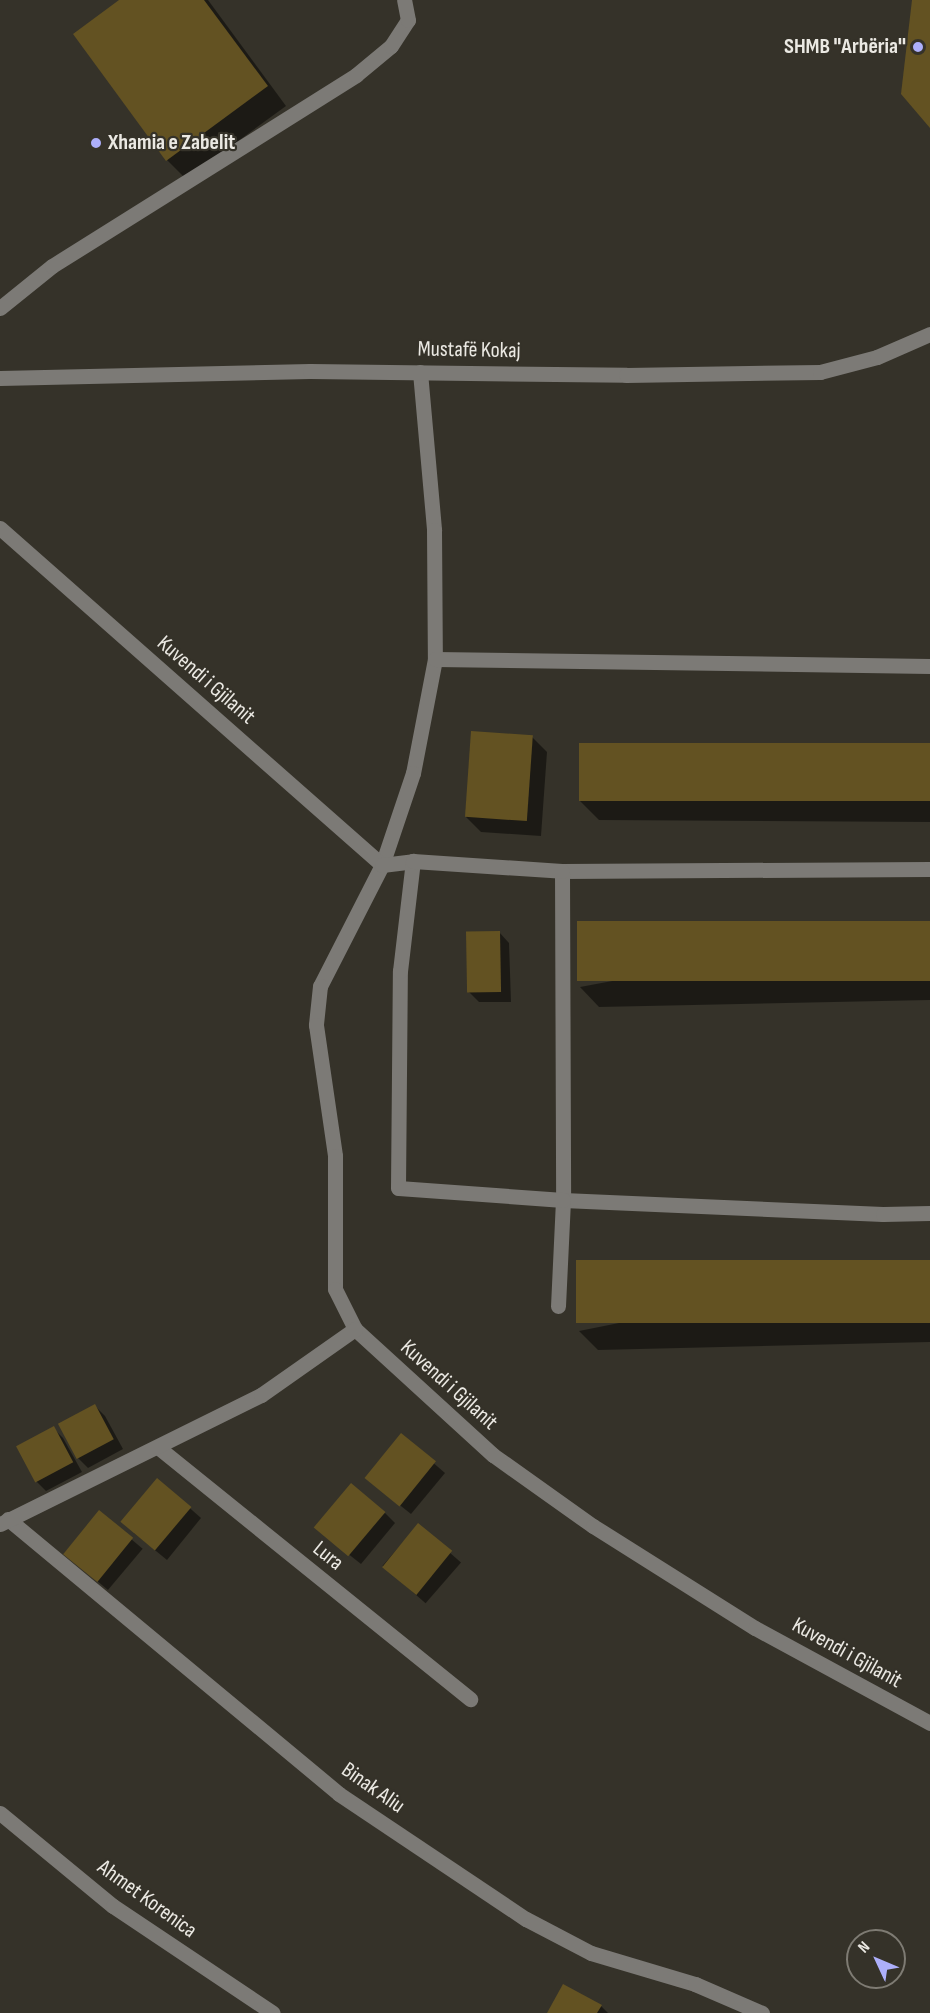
<!DOCTYPE html>
<meta charset="utf-8">
<style>
body{margin:0}
#map{position:relative;width:930px;height:2013px;overflow:hidden;background:#353229;font-family:"Sofia Sans Condensed",sans-serif}
div>[style]{position:absolute}
[style*='--x']{left:calc(var(--x)*1px);top:calc(var(--y)*1px);width:calc(var(--w)*1px);rotate:calc(var(--a)*1deg)}
.shadow>*{inset:0;background:#0007;transform-origin:0 0}
.building>*{inset:0;background:#635222;transform-origin:0 0}
.minor>*{height:15px;margin:-7.5px;padding:0 7.5px;transform-origin:7.5px;border-radius:7.5px;background:#7c7a76}
.dots>*{width:16px;height:16px;translate:-50% -50%;box-sizing:border-box;border:3px solid #353229;border-radius:50%}
span{translate:-50% -50%;white-space:nowrap;text-align:center;line-height:1.15;-webkit-text-stroke:4.5px #353229;paint-order:stroke}
.poi-label{font-size:22px;color:#ebe9e3;font-weight:700}
.right{translate:-100% -50%;text-align:right}
.left{translate:0 -50%;text-align:left}
.street-label{font-size:22px;color:#ebe9e3}
.north{position:absolute;left:846px;top:1929px;width:60px;height:60px;box-sizing:border-box;background:#353229;border:2px solid #7e7b73;border-radius:50%;rotate:314deg;font-size:16px;font-weight:700;line-height:24px;text-align:center;color:#ebe9e3}
.north::after{content:'';display:block;margin:auto;width:21px;height:27px;background:#adaffb;clip-path:polygon(50% 0,100% 100%,50% 72%,0 100%)}
</style>
<div id="map">
<div class="shadow">
<div style="clip-path:polygon(121px 0,208px 0,286px 106px,186px 179px,167px 160px)"></div>
<div style="clip-path:polygon(532px 737px,547px 752px,541px 836px,481px 832px,466px 817px)"></div>
<div style="clip-path:polygon(930px 746px,930px 822px,599px 820px,580px 801px)"></div>
<div style="clip-path:polygon(930px 922px,930px 1000px,599px 1007px,580px 987px)"></div>
<div style="clip-path:polygon(499px 932px,509px 943px,511px 1002px,479px 1002px,469px 992px)"></div>
<div style="clip-path:polygon(930px 1261px,930px 1342px,598px 1350px,579px 1331px)"></div>
<div style="clip-path:polygon(95px 1406px,105px 1416px,123px 1449px,88px 1468px,78px 1458px,60px 1425px)"></div>
<div style="clip-path:polygon(53px 1428px,63px 1438px,82px 1472px,46px 1491px,36px 1481px,18px 1447px)"></div>
<div style="clip-path:polygon(401px 1435px,445px 1473px,411px 1514px,377px 1487px)"></div>
<div style="clip-path:polygon(158px 1480px,201px 1518px,167px 1560px,134px 1533px)"></div>
<div style="left:99px;top:1512px;width:57px;height:54px;rotate:40deg"></div>
<div style="clip-path:polygon(385px 1513px,395px 1523px,361px 1564px,328px 1538px)"></div>
<div style="left:418px;top:1525px;width:57px;height:54px;rotate:41deg"></div>
<div style="clip-path:polygon(601px 2006px,608px 2013px,548px 2013px)"></div>
</div>
<div class="building">
<div style="clip-path:polygon(119px 0,204px 0,268px 86px,166px 161px,73px 34px)"></div>
<div style="clip-path:polygon(912px 0,930px 0,930px 128px,901px 94px)"></div>
<div style="left:471px;top:731px;width:62px;height:86px;rotate:4deg"></div>
<div style="left:579px;top:743px;width:351px;height:58px"></div>
<div style="left:930px;top:921px;width:60px;height:353px;rotate:90deg"></div>
<div style="left:500px;top:931px;width:61px;height:34px;rotate:89deg"></div>
<div style="left:930px;top:1260px;width:63px;height:354px;rotate:90deg"></div>
<div style="left:95px;top:1404px;width:40px;height:42px;rotate:62deg"></div>
<div style="left:54px;top:1426px;width:41px;height:43px;rotate:62deg"></div>
<div style="left:401px;top:1433px;width:45px;height:58px;rotate:39deg"></div>
<div style="left:157px;top:1478px;width:45px;height:57px;rotate:40deg"></div>
<div style="left:351px;top:1483px;width:45px;height:58px;rotate:40deg"></div>
<div style="left:99px;top:1510px;width:44px;height:57px;rotate:39deg"></div>
<div style="left:418px;top:1523px;width:44px;height:57px;rotate:39deg"></div>
<div style="clip-path:polygon(563px 1984px,602px 2005px,597px 2013px,547px 2013px)"></div>
</div>
<div class="minor">
<div style="--x:0;--y:308;--w:67;--a:-38.9"></div>
<div style="--x:52;--y:266;--w:359;--a:-32.1"></div>
<div style="--x:356;--y:75;--w:45;--a:-39.6"></div>
<div style="--x:391;--y:46;--w:31;--a:-57"></div>
<div style="--x:408;--y:20;--w:20;--a:-101"></div>
<div style="--x:420;--y:372;--w:159;--a:84.9"></div>
<div style="--x:434;--y:530;--w:129;--a:89.6"></div>
<div style="--x:435;--y:659;--w:116;--a:100.9"></div>
<div style="--x:413;--y:773;--w:97;--a:108.6"></div>
<div style="--x:382;--y:865;--w:136;--a:117.1"></div>
<div style="--x:320;--y:986;--w:39;--a:96"></div>
<div style="--x:316;--y:1025;--w:132;--a:81.7"></div>
<div style="--x:335;--y:1156;--w:133;--a:90"></div>
<div style="--x:335;--y:1289;--w:45;--a:63.4"></div>
<div style="--x:355;--y:1329;--w:187;--a:42.4"></div>
<div style="--x:493;--y:1455;--w:123;--a:35.4"></div>
<div style="--x:593;--y:1526;--w:191;--a:32.2"></div>
<div style="--x:755;--y:1628;--w:199;--a:28.5"></div>
<div style="--x:0;--y:378;--w:310;--a:-1.3"></div>
<div style="--x:310;--y:371;--w:316;--a:0.7"></div>
<div style="--x:626;--y:375;--w:194;--a:-0.9"></div>
<div style="--x:820;--y:372;--w:59;--a:-14.7"></div>
<div style="--x:877;--y:357;--w:58;--a:-23.5"></div>
<div style="--x:0;--y:528;--w:509;--a:41.42"></div>
<div style="--x:382;--y:865;--w:31;--a:-7"></div>
<div style="--x:435;--y:659;--w:495;--a:0.8"></div>
<div style="--x:930;--y:869;--w:368;--a:179.7"></div>
<div style="--x:562;--y:871;--w:329;--a:89.8"></div>
<div style="--x:563;--y:1200;--w:320;--a:2.5"></div>
<div style="--x:883;--y:1214;--w:47;--a:-1.2"></div>
<div style="--x:558;--y:1306;--w:106;--a:-87.3"></div>
<div style="--x:563;--y:1200;--w:165;--a:-175.8"></div>
<div style="--x:398;--y:1188;--w:217;--a:-89.5"></div>
<div style="--x:400;--y:971;--w:111;--a:-83.3"></div>
<div style="--x:413;--y:861;--w:149;--a:3.8"></div>
<div style="--x:159;--y:1448;--w:400;--a:38.9"></div>
<div style="--x:8;--y:1519;--w:430;--a:39.7"></div>
<div style="--x:339;--y:1794;--w:225;--a:33.8"></div>
<div style="--x:526;--y:1919;--w:73;--a:27.6"></div>
<div style="--x:591;--y:1953;--w:109;--a:16.6"></div>
<div style="--x:695;--y:1984;--w:73;--a:23.4"></div>
<div style="--x:0;--y:1524;--w:291;--a:-26.3"></div>
<div style="--x:261;--y:1395;--w:115;--a:-35.1"></div>
<div style="--x:0;--y:1813;--w:146;--a:39.5"></div>
<div style="--x:113;--y:1906;--w:192;--a:33.8"></div>
</div>
<div class="dots">
<div style="left:918px;top:47px;background:#adaffb"></div>
<div style="left:96px;top:143px;background:#adaffb"></div>
</div>
<div class="poi-label">
<span class="right" style="left:906px;top:47px">SHMB ''Arbëria''</span>
<span class="left" style="left:108px;top:143px">Xhamia e Zabelit</span>
</div>
<div class="street-label">
<span style="left:469px;top:350px;rotate:1deg">Mustafë Kokaj</span>
<span style="left:206px;top:680px;rotate:41deg">Kuvendi i Gjilanit</span>
<span style="left:449px;top:1385px;rotate:42deg">Kuvendi i Gjilanit</span>
<span style="left:328px;top:1556px;rotate:39deg">Lura</span>
<span style="left:847px;top:1653px;rotate:29deg">Kuvendi i Gjilanit</span>
<span style="left:373px;top:1788px;rotate:35deg">Binak Aliu</span>
<span style="left:147px;top:1899px;rotate:36deg">Ahmet Korenica</span>
</div>
<div class="north">N</div>
</div>
